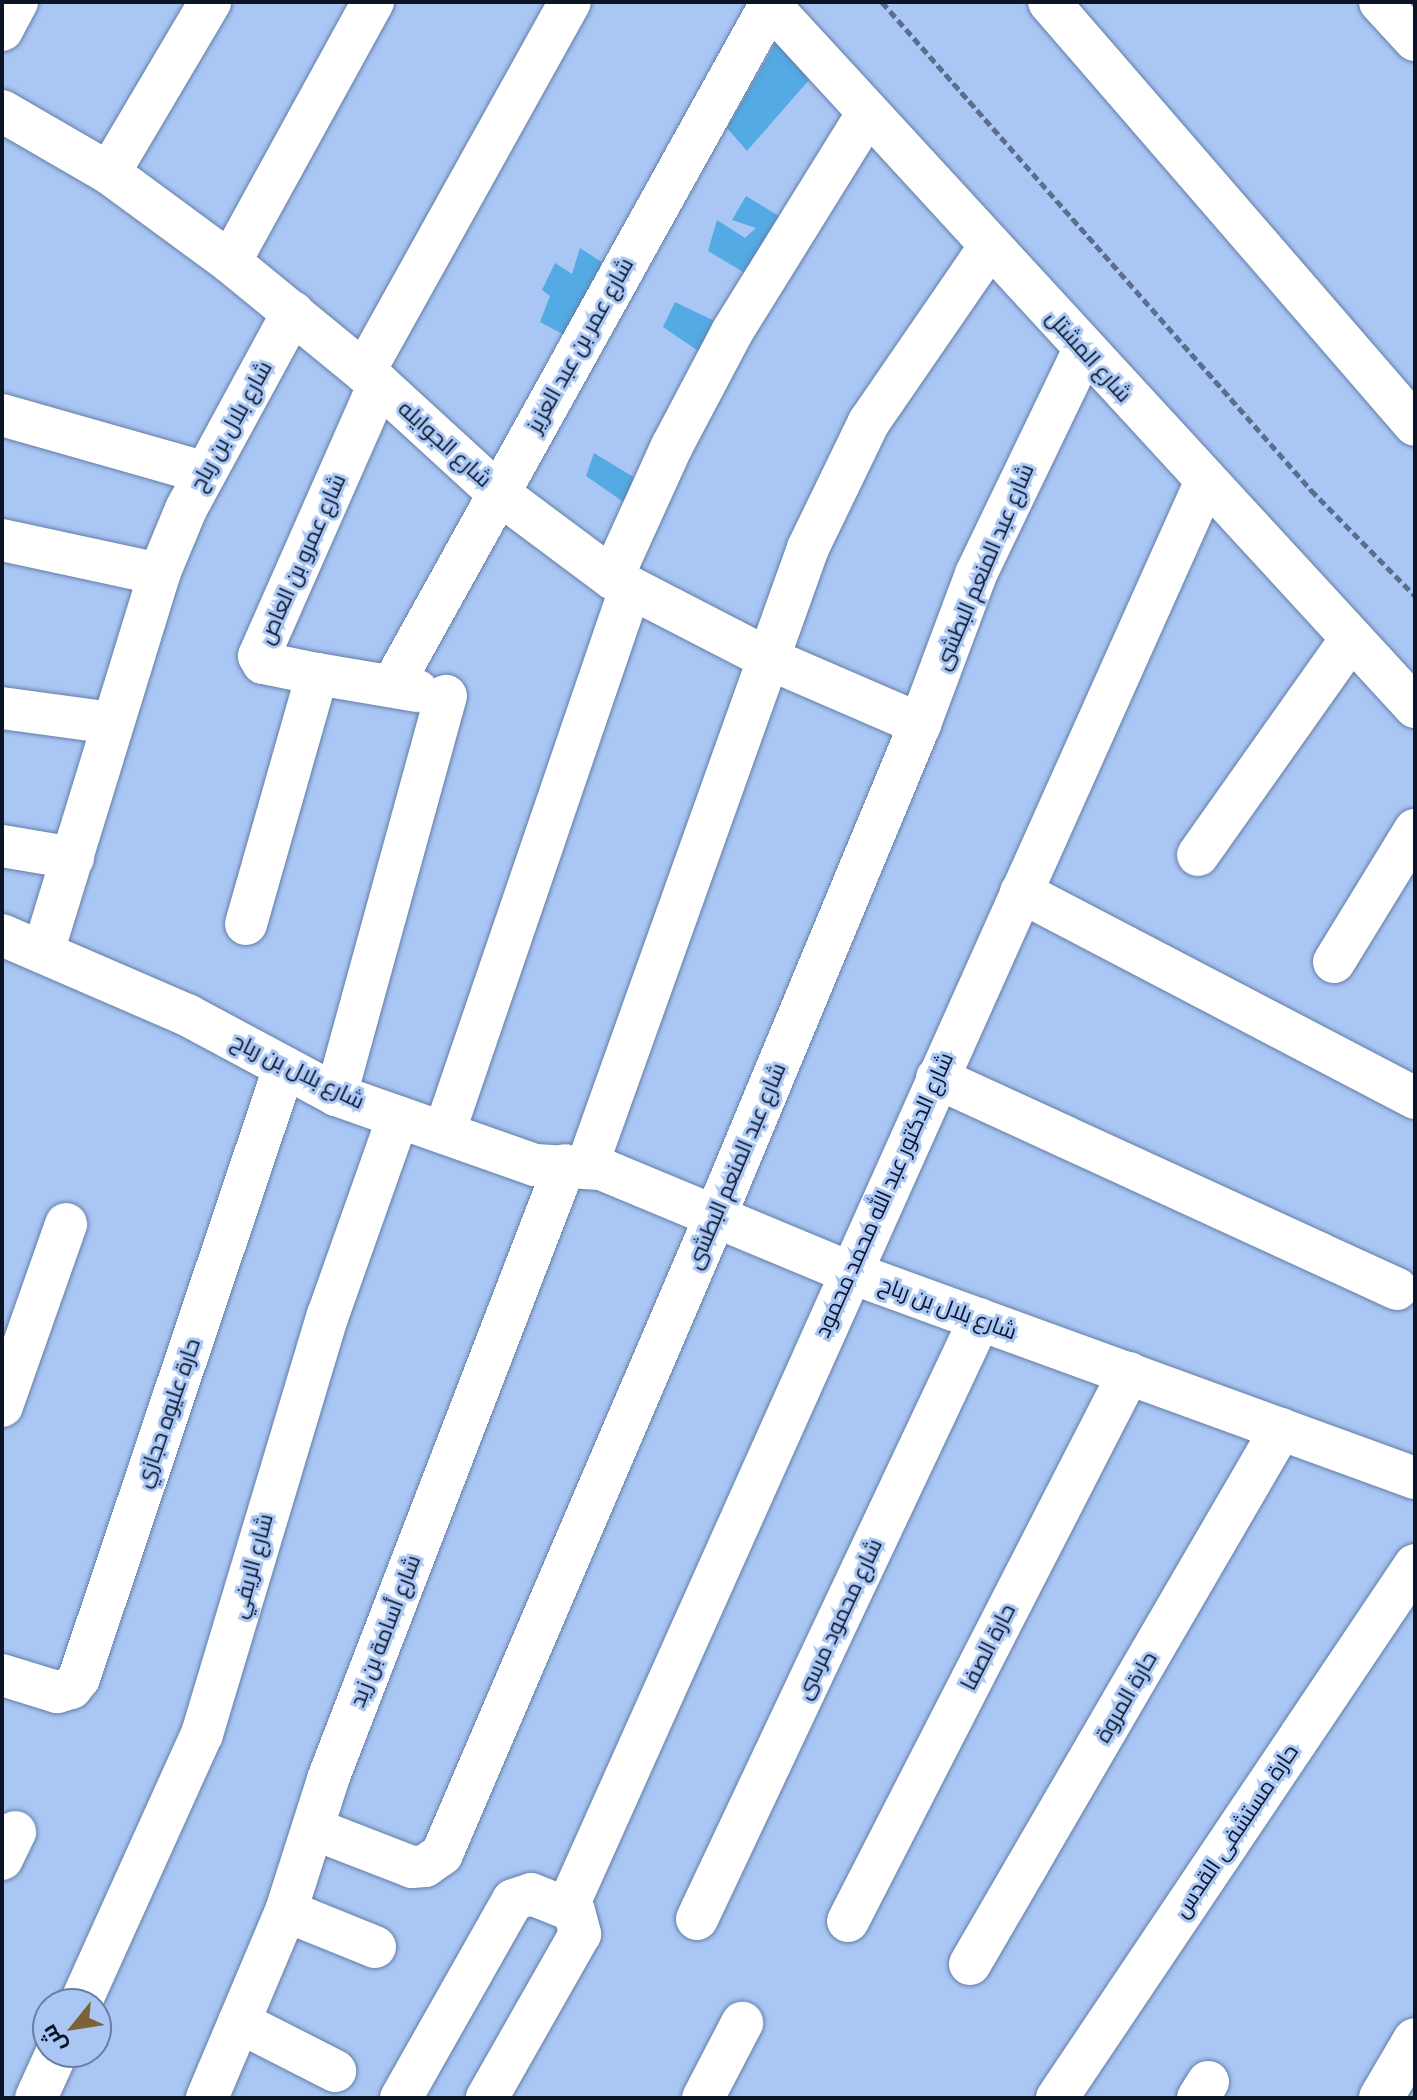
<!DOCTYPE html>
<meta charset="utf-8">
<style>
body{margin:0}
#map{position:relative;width:1417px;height:2100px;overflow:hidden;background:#a9c6f4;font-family:Georgia,Cairo,serif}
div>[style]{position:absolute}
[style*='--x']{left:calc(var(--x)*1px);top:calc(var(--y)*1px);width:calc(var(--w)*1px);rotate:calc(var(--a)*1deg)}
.building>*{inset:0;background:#54aae2}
.path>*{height:5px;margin-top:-2.5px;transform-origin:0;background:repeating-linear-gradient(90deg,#5b6e8e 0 8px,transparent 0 12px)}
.roads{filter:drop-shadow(0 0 2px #637da7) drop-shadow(0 0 2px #637da7)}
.street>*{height:42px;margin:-21px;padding:0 21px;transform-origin:21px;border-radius:21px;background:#fff}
.secondary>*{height:44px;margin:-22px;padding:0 22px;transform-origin:22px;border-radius:22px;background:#fff}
span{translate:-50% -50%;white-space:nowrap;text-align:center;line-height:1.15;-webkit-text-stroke:6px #a9c6f4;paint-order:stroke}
.street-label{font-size:22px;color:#0b1526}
.frame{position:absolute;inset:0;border:4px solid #0b1526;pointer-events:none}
.north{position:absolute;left:32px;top:1988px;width:80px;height:80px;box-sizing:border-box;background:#a9c6f4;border:2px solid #6a7fa2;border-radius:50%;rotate:240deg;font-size:22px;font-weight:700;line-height:32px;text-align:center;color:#0b1526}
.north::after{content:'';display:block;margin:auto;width:28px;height:36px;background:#7c6234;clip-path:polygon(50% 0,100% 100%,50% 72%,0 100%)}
</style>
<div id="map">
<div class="building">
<div style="clip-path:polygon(777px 41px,809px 80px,747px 151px,727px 128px)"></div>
<div style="clip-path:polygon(746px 196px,787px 221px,755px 279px,708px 251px,717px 220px,745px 238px,756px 228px,732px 220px)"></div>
<div style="clip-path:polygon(580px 248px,614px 270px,581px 344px,540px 322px,550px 296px,542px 290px,555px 263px,572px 274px)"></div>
<div style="clip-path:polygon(675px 302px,727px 327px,710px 359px,663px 327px)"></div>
<div style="clip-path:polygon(594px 453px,635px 478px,641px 514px,586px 476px)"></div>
</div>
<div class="path">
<div style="--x:882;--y:2;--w:650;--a:48.68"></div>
<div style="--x:1311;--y:490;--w:148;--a:45.5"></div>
</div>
<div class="roads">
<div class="street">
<div style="--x:767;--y:2;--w:958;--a:47.41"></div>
<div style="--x:1049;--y:2;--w:559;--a:49.13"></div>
<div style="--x:1380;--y:2;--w:52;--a:47.4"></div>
<div style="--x:2;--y:30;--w:32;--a:-62"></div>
<div style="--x:2;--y:111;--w:124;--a:30.1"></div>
<div style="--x:109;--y:173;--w:150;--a:36.3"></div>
<div style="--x:230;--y:262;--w:193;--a:39.3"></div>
<div style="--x:379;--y:384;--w:161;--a:42.5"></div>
<div style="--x:498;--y:493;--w:142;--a:36.7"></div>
<div style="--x:612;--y:578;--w:172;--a:27.3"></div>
<div style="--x:765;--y:657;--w:169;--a:23.4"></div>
<div style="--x:109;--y:173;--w:199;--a:-59.4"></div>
<div style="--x:230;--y:262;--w:297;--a:-61.2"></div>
<div style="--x:364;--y:372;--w:423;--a:-60.9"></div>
<div style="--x:2;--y:415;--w:211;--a:15.9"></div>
<div style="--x:2;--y:540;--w:161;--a:12.2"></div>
<div style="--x:612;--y:578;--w:145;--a:-65.6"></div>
<div style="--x:672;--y:446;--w:129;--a:-62.2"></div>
<div style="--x:732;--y:332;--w:258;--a:-58.2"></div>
<div style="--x:317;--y:674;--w:102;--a:9.6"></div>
<div style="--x:392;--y:686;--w:779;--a:-60.97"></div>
<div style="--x:2;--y:708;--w:110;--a:7.8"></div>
<div style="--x:2;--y:846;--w:72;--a:9.6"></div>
<div style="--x:1198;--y:855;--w:263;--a:-54.7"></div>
<div style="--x:1021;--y:892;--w:445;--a:27.6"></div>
<div style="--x:246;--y:924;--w:260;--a:-74.1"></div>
<div style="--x:317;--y:674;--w:55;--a:-168.5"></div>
<div style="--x:263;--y:663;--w:8;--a:-120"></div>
<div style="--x:259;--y:656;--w:297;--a:-66.2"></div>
<div style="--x:2;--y:935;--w:202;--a:23.4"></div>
<div style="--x:187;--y:1015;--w:169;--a:28.2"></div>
<div style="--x:336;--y:1095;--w:211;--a:19.4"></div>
<div style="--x:535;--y:1165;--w:66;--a:3.5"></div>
<div style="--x:601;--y:1169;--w:269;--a:22.6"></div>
<div style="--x:849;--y:1272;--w:602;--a:20"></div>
<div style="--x:43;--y:952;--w:395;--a:-72.9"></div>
<div style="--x:159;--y:574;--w:70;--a:-67.4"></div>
<div style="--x:186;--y:509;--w:224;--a:-61.5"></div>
<div style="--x:1334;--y:962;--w:155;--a:-58.5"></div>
<div style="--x:937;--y:1078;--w:506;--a:24.64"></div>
<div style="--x:336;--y:1095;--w:414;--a:-74.6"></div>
<div style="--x:444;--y:1133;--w:575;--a:-71.12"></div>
<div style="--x:587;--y:1166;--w:656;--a:-70.32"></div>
<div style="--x:808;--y:548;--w:140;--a:-64.2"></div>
<div style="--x:869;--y:422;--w:214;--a:-55.5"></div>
<div style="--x:2;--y:1406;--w:193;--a:-70.6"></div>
<div style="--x:2;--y:1675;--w:58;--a:17.2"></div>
<div style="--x:57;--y:1692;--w:15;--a:-16"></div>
<div style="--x:71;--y:1688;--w:13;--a:-51"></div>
<div style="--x:79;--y:1678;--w:644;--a:-71.42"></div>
<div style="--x:314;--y:1829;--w:105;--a:21.2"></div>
<div style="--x:412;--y:1867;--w:13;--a:-4"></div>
<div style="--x:425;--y:1866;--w:21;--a:-35"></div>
<div style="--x:442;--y:1854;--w:693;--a:-66.8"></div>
<div style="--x:715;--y:1217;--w:534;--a:-67.42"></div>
<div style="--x:920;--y:724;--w:160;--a:-69.5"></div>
<div style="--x:976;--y:574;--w:249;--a:-64.3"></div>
<div style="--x:2;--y:1859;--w:30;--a:-64"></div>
<div style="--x:567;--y:1908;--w:1561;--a:-65.88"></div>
<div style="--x:286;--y:1911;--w:96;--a:22"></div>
<div style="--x:697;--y:1919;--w:663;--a:-64.75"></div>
<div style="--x:848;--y:1921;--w:616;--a:-62.85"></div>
<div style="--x:970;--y:1964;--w:619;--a:-59.83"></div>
<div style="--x:80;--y:2004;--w:296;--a:-65.7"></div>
<div style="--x:202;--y:1734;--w:438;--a:-73.3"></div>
<div style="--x:328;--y:1315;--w:210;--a:-70.5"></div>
<div style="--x:239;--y:2022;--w:108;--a:27"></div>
<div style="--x:36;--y:2098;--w:51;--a:-65.5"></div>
<div style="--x:207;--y:2098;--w:203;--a:-67.1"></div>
<div style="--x:286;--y:1911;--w:139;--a:-72.3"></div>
<div style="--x:328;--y:1779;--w:658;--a:-68.89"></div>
<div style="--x:401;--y:2098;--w:227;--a:-60.5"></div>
<div style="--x:513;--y:1900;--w:19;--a:-18"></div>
<div style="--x:531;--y:1894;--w:46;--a:21.6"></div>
<div style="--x:574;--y:1911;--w:24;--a:75"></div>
<div style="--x:580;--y:1934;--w:189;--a:119.6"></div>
<div style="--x:703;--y:2098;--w:85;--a:-62.5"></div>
<div style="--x:1057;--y:2098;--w:642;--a:-56.11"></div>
<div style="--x:1198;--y:2098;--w:19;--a:-58"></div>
</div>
<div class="secondary">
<div style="--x:1381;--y:2098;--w:67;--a:-59.6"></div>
</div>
</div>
<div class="street-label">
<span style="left:580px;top:345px;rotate:-61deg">شارع عمر بن عبد العزيز</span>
<span style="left:1089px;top:356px;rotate:48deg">شارع المشتل</span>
<span style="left:231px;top:426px;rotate:-61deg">شارع بلال بن رباح</span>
<span style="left:445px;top:444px;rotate:42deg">شارع الجوايله</span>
<span style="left:302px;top:559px;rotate:-66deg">شارع عمرو بن العاص</span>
<span style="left:984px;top:567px;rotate:-67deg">شارع عبد المنعم البطشى</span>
<span style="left:298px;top:1071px;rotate:26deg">شارع بلال بن رباح</span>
<span style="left:736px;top:1166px;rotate:-67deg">شارع عبد المنعم البطشى</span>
<span style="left:884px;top:1195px;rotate:-66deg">شارع الدكتور عبد الله محمد محمود</span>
<span style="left:948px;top:1308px;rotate:20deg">شارع بلال بن رباح</span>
<span style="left:168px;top:1413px;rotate:-71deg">حارة عليوه حجازي</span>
<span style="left:252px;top:1566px;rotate:-75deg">شارع الريفي</span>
<span style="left:839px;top:1619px;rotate:-65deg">شارع محمود مرسى</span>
<span style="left:385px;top:1631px;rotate:-69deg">شارع أسامة بن زيد</span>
<span style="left:988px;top:1647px;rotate:-63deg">حارة الصفا</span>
<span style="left:1126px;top:1697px;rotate:-60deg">حارة المروة</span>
<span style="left:1236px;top:1831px;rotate:-56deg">حارة مستشفى القدس</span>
</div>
<div class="frame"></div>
<div class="north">ش</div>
</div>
